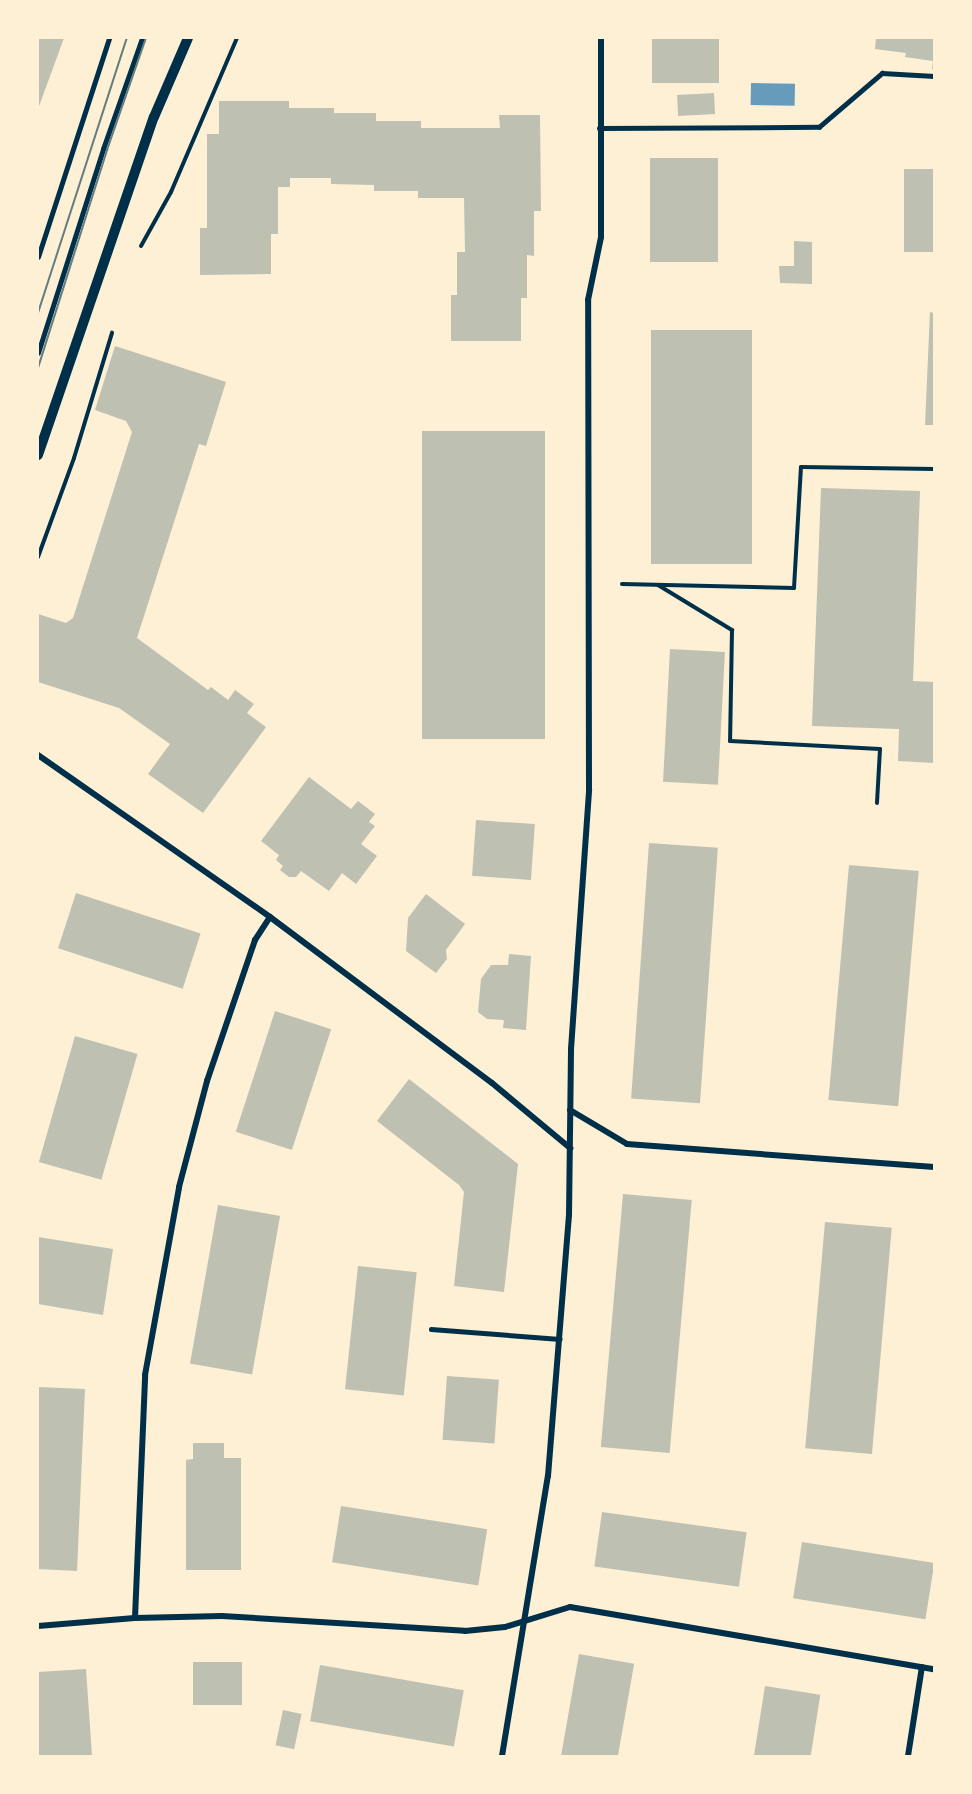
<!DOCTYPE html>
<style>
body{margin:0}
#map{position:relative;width:972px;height:1794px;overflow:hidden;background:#fdf0d5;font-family:"Roboto Condensed",sans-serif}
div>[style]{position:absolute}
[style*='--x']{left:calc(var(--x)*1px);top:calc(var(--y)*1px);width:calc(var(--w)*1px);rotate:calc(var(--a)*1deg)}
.water>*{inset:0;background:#669bbc;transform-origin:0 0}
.building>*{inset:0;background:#bec0b2;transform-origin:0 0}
.path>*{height:4px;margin:-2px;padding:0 2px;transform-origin:2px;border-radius:2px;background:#003049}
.service>*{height:4.5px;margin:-2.25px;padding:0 2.25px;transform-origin:2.25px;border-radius:2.25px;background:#003049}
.minor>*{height:6px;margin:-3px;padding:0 3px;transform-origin:3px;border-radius:3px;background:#003049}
.tertiary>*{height:10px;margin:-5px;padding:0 5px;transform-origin:5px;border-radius:5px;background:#003049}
.tram>*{height:1.5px;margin:-0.75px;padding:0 0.75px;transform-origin:0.75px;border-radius:0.75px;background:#657d81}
span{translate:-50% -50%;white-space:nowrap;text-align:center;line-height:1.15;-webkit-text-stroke:6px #fdf0d5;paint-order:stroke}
.frame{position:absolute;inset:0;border:39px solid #fdf0d5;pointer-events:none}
</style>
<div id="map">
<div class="water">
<div style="left:751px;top:83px;width:44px;height:22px;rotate:1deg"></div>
</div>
<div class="building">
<div style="clip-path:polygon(38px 38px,64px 38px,38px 109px)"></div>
<div style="left:652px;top:38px;width:67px;height:45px"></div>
<div style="clip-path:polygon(876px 38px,934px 38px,934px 69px,932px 69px,933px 61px,905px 57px,906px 53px,875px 49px)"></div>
<div style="left:714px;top:93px;width:21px;height:37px;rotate:87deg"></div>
<div style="clip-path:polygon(219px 101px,289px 101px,289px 108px,334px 108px,334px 113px,376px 113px,376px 121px,421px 121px,421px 128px,500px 128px,499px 115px,540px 115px,541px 211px,534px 211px,534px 256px,527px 255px,527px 298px,521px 298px,521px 341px,451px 341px,451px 295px,457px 295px,457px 252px,465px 252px,464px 198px,418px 198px,418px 191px,374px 191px,374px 185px,331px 184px,331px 178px,290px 178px,290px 187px,278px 187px,278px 234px,271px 234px,271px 274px,200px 275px,200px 228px,207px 228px,207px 134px,219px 134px)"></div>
<div style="left:650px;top:158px;width:68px;height:104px"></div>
<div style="left:934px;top:169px;width:83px;height:30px;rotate:90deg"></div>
<div style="clip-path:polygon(794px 241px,812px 242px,812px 284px,780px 283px,779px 266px,794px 266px)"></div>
<div style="clip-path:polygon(930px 312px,934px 313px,934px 425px,925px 425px)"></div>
<div style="left:651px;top:330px;width:101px;height:234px"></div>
<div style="clip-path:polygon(115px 346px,226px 382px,206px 446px,199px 444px,137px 638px,208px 690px,211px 687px,228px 700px,235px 690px,254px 704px,247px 713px,266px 727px,203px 813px,148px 774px,170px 744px,119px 708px,38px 682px,38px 614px,66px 623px,73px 618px,132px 432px,126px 421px,95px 410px)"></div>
<div style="left:422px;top:431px;width:123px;height:308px"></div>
<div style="clip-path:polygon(821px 488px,920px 491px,913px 681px,934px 682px,934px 763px,898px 761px,899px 729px,812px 726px)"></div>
<div style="left:670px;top:649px;width:55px;height:133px;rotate:3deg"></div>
<div style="clip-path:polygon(309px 777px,351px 809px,358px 801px,375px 814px,369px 822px,375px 826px,361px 844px,377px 856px,356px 884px,342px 873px,329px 891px,301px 871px,296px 877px,289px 877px,280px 870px,283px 866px,276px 860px,279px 855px,261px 841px)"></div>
<div style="left:476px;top:820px;width:59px;height:56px;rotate:4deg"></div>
<div style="left:649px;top:843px;width:69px;height:256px;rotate:4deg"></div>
<div style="left:849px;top:865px;width:70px;height:236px;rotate:5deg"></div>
<div style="left:76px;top:893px;width:131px;height:58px;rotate:18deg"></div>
<div style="clip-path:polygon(426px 894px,465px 924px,446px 950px,447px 959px,436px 973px,406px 951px,408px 918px)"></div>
<div style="clip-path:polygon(509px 954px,531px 956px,526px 1030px,503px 1028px,504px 1020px,487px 1019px,478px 1012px,481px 979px,491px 965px,508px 965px)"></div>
<div style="left:275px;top:1011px;width:59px;height:127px;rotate:18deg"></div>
<div style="left:75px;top:1036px;width:65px;height:131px;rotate:16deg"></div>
<div style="clip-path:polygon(409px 1079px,518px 1164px,504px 1292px,454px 1286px,464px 1192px,459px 1185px,377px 1121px)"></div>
<div style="left:623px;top:1194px;width:69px;height:254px;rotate:5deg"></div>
<div style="left:218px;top:1205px;width:63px;height:161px;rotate:10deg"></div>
<div style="left:825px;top:1222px;width:67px;height:227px;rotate:5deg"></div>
<div style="clip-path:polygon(38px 1237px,113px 1249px,103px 1315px,38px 1304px)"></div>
<div style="left:358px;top:1266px;width:59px;height:124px;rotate:6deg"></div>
<div style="left:447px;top:1376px;width:52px;height:64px;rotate:4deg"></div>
<div style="clip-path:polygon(38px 1387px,85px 1389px,77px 1571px,38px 1569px)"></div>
<div style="clip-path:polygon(193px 1443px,224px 1443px,224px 1458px,241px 1458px,241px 1570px,186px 1570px,186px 1460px,193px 1459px)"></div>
<div style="left:341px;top:1506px;width:148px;height:57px;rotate:9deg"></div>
<div style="left:602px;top:1512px;width:146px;height:55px;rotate:8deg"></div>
<div style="left:802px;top:1542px;width:134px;height:57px;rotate:9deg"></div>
<div style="left:579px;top:1654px;width:56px;height:103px;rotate:10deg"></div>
<div style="left:242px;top:1662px;width:43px;height:49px;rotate:90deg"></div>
<div style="left:320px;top:1665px;width:146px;height:57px;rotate:10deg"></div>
<div style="clip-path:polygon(86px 1669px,92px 1756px,38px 1756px,38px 1672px)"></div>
<div style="left:765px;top:1686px;width:56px;height:71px;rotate:9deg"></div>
<div style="left:283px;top:1710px;width:19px;height:36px;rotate:12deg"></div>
</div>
<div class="path">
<div style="--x:141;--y:246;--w:62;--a:-60.9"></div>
<div style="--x:171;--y:192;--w:168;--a:-66.8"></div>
<div style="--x:38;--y:557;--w:105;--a:-70"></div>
<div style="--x:74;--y:458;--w:131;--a:-73.1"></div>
<div style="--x:622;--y:584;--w:172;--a:1.3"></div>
<div style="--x:794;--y:588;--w:121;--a:-86.7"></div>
<div style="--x:801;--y:467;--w:133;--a:0.9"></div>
<div style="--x:658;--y:585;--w:87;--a:31.3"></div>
<div style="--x:732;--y:630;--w:111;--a:91"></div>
<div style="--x:730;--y:741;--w:150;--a:3.1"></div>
<div style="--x:880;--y:749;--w:54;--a:93.2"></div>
</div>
<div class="service">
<div style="--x:599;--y:128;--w:220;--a:-0.3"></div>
<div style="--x:819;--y:127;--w:83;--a:-40.6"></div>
<div style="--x:882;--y:73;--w:52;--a:3.3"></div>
<div style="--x:38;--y:257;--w:230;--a:-72"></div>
<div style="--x:38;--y:353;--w:214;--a:-72.3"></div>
<div style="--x:103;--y:149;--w:118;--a:-70.6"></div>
<div style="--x:431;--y:1329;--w:129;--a:4.4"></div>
</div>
<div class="minor">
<div style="--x:38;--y:755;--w:283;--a:34.9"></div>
<div style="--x:270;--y:917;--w:277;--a:36.8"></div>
<div style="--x:492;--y:1083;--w:102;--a:39.8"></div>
<div style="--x:570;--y:1110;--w:66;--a:30.8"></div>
<div style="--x:627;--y:1144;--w:308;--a:4.3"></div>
<div style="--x:135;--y:1618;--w:243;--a:-87.6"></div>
<div style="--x:145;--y:1375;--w:191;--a:-79.7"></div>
<div style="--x:179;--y:1187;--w:110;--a:-75.2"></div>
<div style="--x:207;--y:1081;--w:149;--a:-71.2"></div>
<div style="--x:255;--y:940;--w:27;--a:-57"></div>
<div style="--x:38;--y:1626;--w:97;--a:-4.7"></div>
<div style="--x:135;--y:1618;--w:87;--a:-1.3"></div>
<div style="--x:222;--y:1616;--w:243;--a:3.5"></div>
<div style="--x:465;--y:1631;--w:40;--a:-5.7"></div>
<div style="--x:505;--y:1627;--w:68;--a:-17.1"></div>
<div style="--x:570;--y:1607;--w:369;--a:9.7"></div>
<div style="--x:502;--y:1756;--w:284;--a:-80.7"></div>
<div style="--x:548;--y:1476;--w:262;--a:-85.4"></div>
<div style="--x:569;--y:1215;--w:166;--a:-89.3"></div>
<div style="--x:571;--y:1049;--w:260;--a:-86"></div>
<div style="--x:589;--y:790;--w:490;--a:-90.1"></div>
<div style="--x:588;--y:300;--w:64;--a:-78.3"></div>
<div style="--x:601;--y:237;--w:199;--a:-90"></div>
<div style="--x:908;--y:1756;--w:90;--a:-81.1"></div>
</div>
<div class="tertiary">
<div style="--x:38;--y:455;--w:357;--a:-71.1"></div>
<div style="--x:154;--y:117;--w:86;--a:-66.7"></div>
</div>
<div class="tram">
<div style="--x:38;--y:313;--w:289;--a:-72.1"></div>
<div style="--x:38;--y:368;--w:229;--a:-72.4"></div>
<div style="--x:107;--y:150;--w:119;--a:-70.8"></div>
</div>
<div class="frame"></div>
</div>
